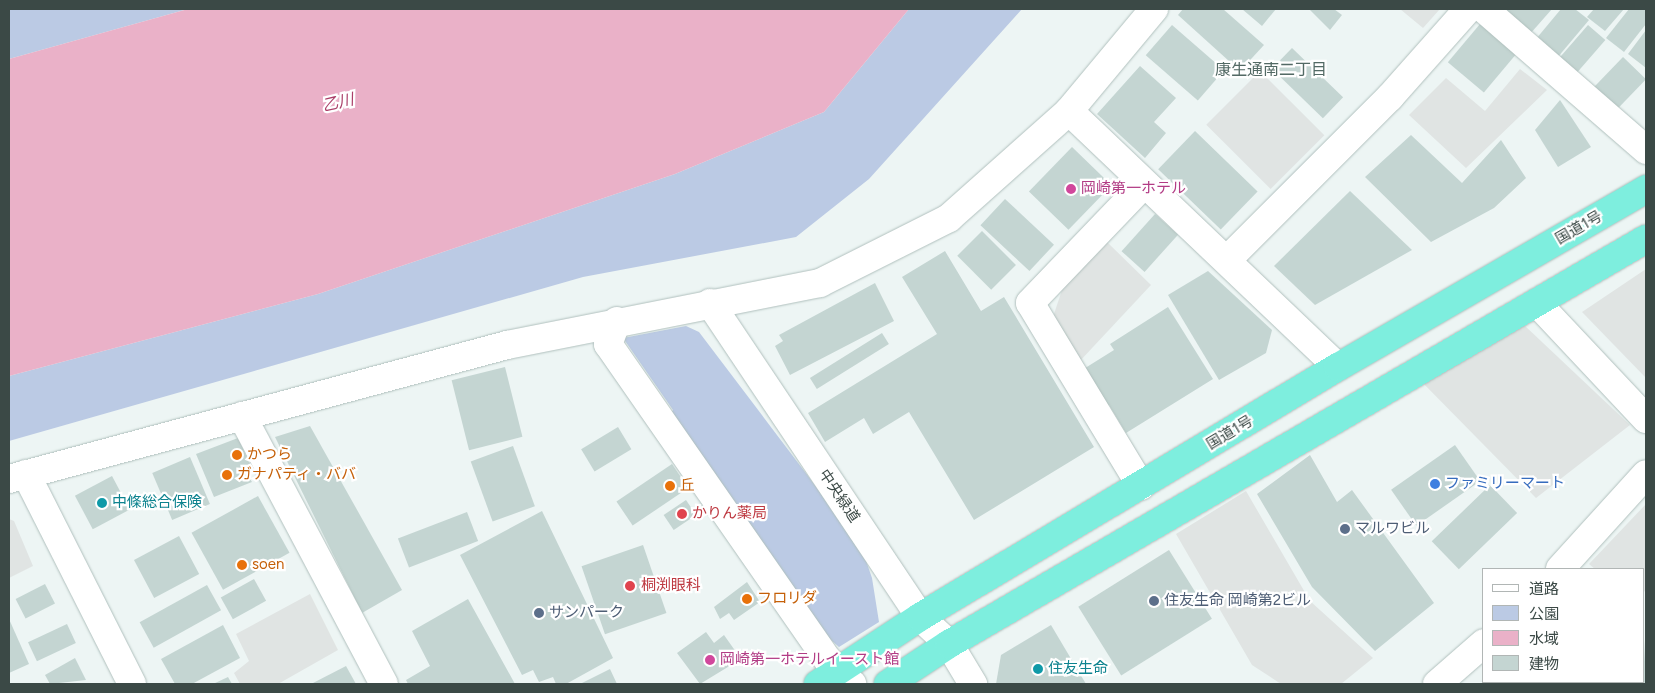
<!DOCTYPE html>
<meta charset="utf-8">
<style>
body{margin:0}
#map{position:relative;width:1655px;height:693px;overflow:hidden;background:#edf5f4;font-family:Figtree,"Noto Sans JP",sans-serif}
div>[style]{position:absolute}
[style*='--x']{left:calc(var(--x)*1px);top:calc(var(--y)*1px);width:calc(var(--w)*1px);rotate:calc(var(--a)*1deg)}
.green>*{inset:0;background:#bbcae4}
.parking>*{inset:0;background:#e0e4e3;transform-origin:0 0}
.water>*{inset:0;background:#eab1c8}
.building>*{inset:0;background:#c4d5d2;transform-origin:0 0}
.roads{filter:drop-shadow(0 0 1px #b0c0bd) drop-shadow(0 0 1px #b0c0bd)}
.minor>*{height:28px;margin:-14px;padding:0 14px;transform-origin:14px;border-radius:14px;background:#fff}
.highway>*{height:28px;margin:-14px;padding:0 14px;transform-origin:14px;border-radius:14px;background:#7eeede}
.dots>*{width:14px;height:14px;translate:-50% -50%;box-sizing:border-box;border:2px solid #fff;border-radius:50%}
span{translate:-50% -50%;white-space:nowrap;text-align:center;line-height:1.15;-webkit-text-stroke:4.5px #fff;paint-order:stroke}
.hotel-label{font-size:15px;color:#b23c85}
.left{translate:0 -50%;text-align:left}
.street-label{font-size:15px;color:#3b4946}
.food-label{font-size:15px;color:#c56008}
.shop-label{font-size:15px;color:#366cbe}
.culture-label{font-size:15px;color:#0d838f}
.health-label{font-size:15px;color:#be3a42}
.service-label{font-size:15px;color:#4e5e75}
.neighbourhood-label{font-size:16px;color:#536a65}
.water-label{font-size:16px;color:#aa3f69;font-style:italic}
.frame{position:absolute;inset:0;border:10px solid #3b4946;pointer-events:none}
.legend{position:absolute;left:1482px;top:568px;width:162px;height:115px;box-sizing:border-box;background:#fff;border:1px solid #b1b6b5;margin:0;padding:6px 9px;list-style:none;font-size:15px;color:#3b4946}
.legend li{display:flex;align-items:center;gap:10px;height:25px}
.legend b{width:25px;border:1px solid #b1b6b5}
</style>
<div id="map">
<div class="green">
<div style="clip-path:polygon(9px 9px,188px 9px,9px 59px)"></div>
<div style="clip-path:polygon(909px 9px,1022px 9px,869px 179px,796px 237px,583px 277px,9px 441px,9px 376px,318px 294px,675px 174px,824px 112px)"></div>
<div style="clip-path:polygon(686px 326px,699px 332px,861px 546px,872px 578px,879px 622px,839px 647px,824px 634px,670px 415px,673px 410px,623px 338px)"></div>
</div>
<div class="parking">
<div style="clip-path:polygon(1400px 9px,1440px 9px,1423px 28px)"></div>
<div style="clip-path:polygon(1520px 69px,1547px 90px,1466px 168px,1409px 115px,1446px 78px,1485px 111px)"></div>
<div style="left:1260px;top:71px;width:91px;height:76px;rotate:45deg"></div>
<div style="clip-path:polygon(1107px 242px,1151px 285px,1079px 362px,1051px 323px,1065px 281px)"></div>
<div style="clip-path:polygon(1646px 269px,1646px 378px,1582px 312px)"></div>
<div style="clip-path:polygon(1523px 324px,1630px 425px,1536px 498px,1416px 376px)"></div>
<div style="clip-path:polygon(1246px 491px,1310px 601px,1373px 658px,1341px 684px,1281px 684px,1252px 665px,1176px 534px)"></div>
<div style="clip-path:polygon(1646px 504px,1646px 589px,1644px 592px,1644px 569px,1595px 569px,1589px 564px)"></div>
<div style="clip-path:polygon(9px 519px,14px 521px,33px 566px,9px 578px)"></div>
<div style="clip-path:polygon(310px 594px,338px 650px,278px 684px,240px 684px,234px 673px,249px 661px,236px 634px)"></div>
</div>
<div class="water">
<div style="clip-path:polygon(188px 9px,909px 9px,824px 112px,675px 174px,318px 294px,9px 376px,9px 59px)"></div>
</div>
<div class="building">
<div style="clip-path:polygon(1183px 9px,1223px 9px,1264px 45px,1240px 71px,1178px 15px)"></div>
<div style="clip-path:polygon(1242px 9px,1276px 9px,1262px 26px)"></div>
<div style="clip-path:polygon(1309px 9px,1334px 9px,1342px 15px,1330px 30px)"></div>
<div style="clip-path:polygon(1508px 9px,1552px 9px,1530px 34px,1505px 13px)"></div>
<div style="clip-path:polygon(1561px 9px,1575px 9px,1589px 20px,1552px 64px,1531px 45px)"></div>
<div style="clip-path:polygon(1594px 9px,1624px 9px,1605px 31px,1587px 17px)"></div>
<div style="clip-path:polygon(1629px 9px,1646px 9px,1646px 24px,1624px 52px,1606px 38px)"></div>
<div style="left:1480px;top:24px;width:47px;height:50px;rotate:40deg"></div>
<div style="left:1172px;top:25px;width:69px;height:40px;rotate:41deg"></div>
<div style="left:1588px;top:25px;width:23px;height:48px;rotate:41deg"></div>
<div style="clip-path:polygon(1646px 30px,1646px 68px,1628px 54px)"></div>
<div style="left:1292px;top:48px;width:71px;height:29px;rotate:44deg"></div>
<div style="left:1623px;top:57px;width:32px;height:43px;rotate:44deg"></div>
<div style="clip-path:polygon(1140px 66px,1176px 98px,1154px 122px,1166px 133px,1145px 158px,1097px 114px)"></div>
<div style="clip-path:polygon(1560px 100px,1591px 147px,1558px 167px,1535px 130px)"></div>
<div style="left:1195px;top:131px;width:87px;height:53px;rotate:44deg"></div>
<div style="clip-path:polygon(1411px 135px,1462px 183px,1501px 140px,1526px 178px,1494px 208px,1431px 242px,1365px 177px)"></div>
<div style="left:1072px;top:147px;width:55px;height:62px;rotate:44deg"></div>
<div style="clip-path:polygon(1350px 191px,1412px 250px,1315px 305px,1274px 266px)"></div>
<div style="left:1005px;top:199px;width:67px;height:36px;rotate:43deg"></div>
<div style="left:1155px;top:214px;width:31px;height:50px;rotate:42deg"></div>
<div style="left:982px;top:231px;width:48px;height:35px;rotate:45deg"></div>
<div style="clip-path:polygon(945px 251px,981px 311px,1004px 297px,1094px 447px,974px 520px,909px 412px,873px 434px,864px 418px,825px 442px,808px 413px,937px 334px,902px 277px)"></div>
<div style="clip-path:polygon(1208px 271px,1272px 330px,1266px 353px,1219px 380px,1168px 295px)"></div>
<div style="clip-path:polygon(875px 283px,894px 321px,790px 375px,775px 346px,783px 341px,779px 335px)"></div>
<div style="clip-path:polygon(1168px 307px,1213px 379px,1126px 433px,1109px 405px,1097px 412px,1074px 375px,1114px 350px,1110px 344px)"></div>
<div style="left:882px;top:333px;width:13px;height:85px;rotate:58deg"></div>
<div style="left:505px;top:367px;width:72px;height:55px;rotate:76deg"></div>
<div style="clip-path:polygon(310px 426px,402px 590px,362px 613px,275px 437px)"></div>
<div style="left:618px;top:427px;width:26px;height:43px;rotate:59deg"></div>
<div style="clip-path:polygon(238px 438px,254px 473px,248px 476px,252px 482px,214px 497px,196px 454px)"></div>
<div style="left:1455px;top:445px;width:44px;height:78px;rotate:55deg"></div>
<div style="left:513px;top:446px;width:64px;height:45px;rotate:70deg"></div>
<div style="clip-path:polygon(1310px 455px,1337px 502px,1352px 490px,1434px 603px,1375px 651px,1312px 587px,1257px 494px)"></div>
<div style="left:190px;top:457px;width:51px;height:41px;rotate:67deg"></div>
<div style="left:672px;top:464px;width:29px;height:67px;rotate:56deg"></div>
<div style="left:112px;top:476px;width:38px;height:42px;rotate:62deg"></div>
<div style="left:1490px;top:485px;width:39px;height:81px;rotate:46deg"></div>
<div style="left:258px;top:496px;width:65px;height:76px;rotate:61deg"></div>
<div style="left:686px;top:500px;width:18px;height:27px;rotate:56deg"></div>
<div style="clip-path:polygon(542px 511px,613px 658px,566px 684px,556px 684px,553px 677px,539px 682px,533px 670px,522px 675px,460px 555px)"></div>
<div style="left:467px;top:512px;width:31px;height:74px;rotate:69deg"></div>
<div style="left:179px;top:536px;width:43px;height:51px;rotate:62deg"></div>
<div style="left:643px;top:545px;width:72px;height:65px;rotate:71deg"></div>
<div style="left:1169px;top:550px;width:81px;height:107px;rotate:58deg"></div>
<div style="left:254px;top:579px;width:25px;height:38px;rotate:61deg"></div>
<div style="clip-path:polygon(747px 582px,760px 602px,734px 620px,729px 613px,720px 619px,714px 607px)"></div>
<div style="left:45px;top:584px;width:22px;height:33px;rotate:63deg"></div>
<div style="left:207px;top:585px;width:29px;height:77px;rotate:61deg"></div>
<div style="clip-path:polygon(468px 599px,515px 684px,408px 684px,406px 680px,430px 666px,412px 631px)"></div>
<div style="clip-path:polygon(9px 619px,29px 664px,9px 673px)"></div>
<div style="left:67px;top:624px;width:21px;height:43px;rotate:65deg"></div>
<div style="clip-path:polygon(223px 625px,240px 658px,192px 684px,175px 684px,161px 659px)"></div>
<div style="clip-path:polygon(1051px 625px,1086px 684px,996px 684px,1001px 655px)"></div>
<div style="clip-path:polygon(706px 632px,714px 643px,724px 635px,741px 659px,700px 684px,677px 653px)"></div>
<div style="clip-path:polygon(1644px 640px,1646px 684px,1636px 684px,1634px 682px,1644px 682px)"></div>
<div style="clip-path:polygon(75px 658px,86px 680px,50px 684px,45px 675px)"></div>
<div style="clip-path:polygon(346px 666px,356px 684px,314px 684px,313px 683px)"></div>
<div style="clip-path:polygon(610px 669px,617px 684px,580px 684px)"></div>
<div style="clip-path:polygon(228px 677px,232px 684px,213px 684px)"></div>
</div>
<div class="roads">
<div class="minor">
<div style="--x:1484;--y:9;--w:215;--a:41"></div>
<div style="--x:1069;--y:111;--w:371;--a:43.6"></div>
<div style="--x:1227;--y:260;--w:231;--a:-45"></div>
<div style="--x:1390;--y:97;--w:118;--a:-48.4"></div>
<div style="--x:710;--y:303;--w:378;--a:56.2"></div>
<div style="--x:920;--y:617;--w:40;--a:43"></div>
<div style="--x:949;--y:644;--w:47;--a:59"></div>
<div style="--x:1538;--y:304;--w:158;--a:46.8"></div>
<div style="--x:617;--y:321;--w:25;--a:111"></div>
<div style="--x:608;--y:344;--w:401;--a:55.2"></div>
<div style="--x:837;--y:673;--w:19;--a:36"></div>
<div style="--x:242;--y:416;--w:303;--a:62.1"></div>
<div style="--x:26;--y:474;--w:235;--a:63.2"></div>
<div style="--x:9;--y:479;--w:516;--a:-15.06"></div>
<div style="--x:507;--y:345;--w:319;--a:-11.2"></div>
<div style="--x:820;--y:283;--w:144;--a:-26.7"></div>
<div style="--x:949;--y:218;--w:161;--a:-41.7"></div>
<div style="--x:1069;--y:111;--w:133;--a:-50.2"></div>
<div style="--x:1141;--y:486;--w:214;--a:-121.2"></div>
<div style="--x:1030;--y:303;--w:165;--a:-46.2"></div>
<div style="--x:1560;--y:569;--w:128;--a:-47.8"></div>
<div style="--x:1437;--y:684;--w:62;--a:-41.1"></div>
</div>
<div class="highway">
<div style="--x:818;--y:684;--w:122;--a:-33.3"></div>
<div style="--x:920;--y:617;--w:487;--a:-30.9"></div>
<div style="--x:1338;--y:367;--w:356;--a:-30"></div>
<div style="--x:888;--y:684;--w:73;--a:-33.3"></div>
<div style="--x:949;--y:644;--w:806;--a:-30.16"></div>
</div>
</div>
<div class="dots">
<div style="left:1071px;top:189px;background:#d1479c"></div>
<div style="left:237px;top:455px;background:#e8710a"></div>
<div style="left:227px;top:475px;background:#e8710a"></div>
<div style="left:1435px;top:484px;background:#3f7fe0"></div>
<div style="left:670px;top:486px;background:#e8710a"></div>
<div style="left:102px;top:503px;background:#0f9aa8"></div>
<div style="left:682px;top:514px;background:#e0444e"></div>
<div style="left:1345px;top:529px;background:#5c6f8a"></div>
<div style="left:242px;top:565px;background:#e8710a"></div>
<div style="left:630px;top:586px;background:#e0444e"></div>
<div style="left:747px;top:599px;background:#e8710a"></div>
<div style="left:1154px;top:601px;background:#5c6f8a"></div>
<div style="left:539px;top:613px;background:#5c6f8a"></div>
<div style="left:710px;top:660px;background:#d1479c"></div>
<div style="left:1038px;top:669px;background:#0f9aa8"></div>
</div>
<div class="hotel-label">
<span class="left" style="left:1081px;top:189px">岡崎第一ホテル</span>
<span class="left" style="left:720px;top:660px">岡崎第一ホテルイースト館</span>
</div>
<div class="street-label">
<span style="left:1579px;top:228px;rotate:-30deg">国道1号</span>
<span style="left:1230px;top:433px;rotate:-31deg">国道1号</span>
<span style="left:839px;top:496px;rotate:56deg">中央緑道</span>
</div>
<div class="food-label">
<span class="left" style="left:247px;top:455px">かつら</span>
<span class="left" style="left:237px;top:475px">ガナパティ・ババ</span>
<span class="left" style="left:680px;top:486px">丘</span>
<span class="left" style="left:252px;top:565px">soen</span>
<span class="left" style="left:757px;top:599px">フロリダ</span>
</div>
<div class="shop-label">
<span class="left" style="left:1445px;top:484px">ファミリーマート</span>
</div>
<div class="culture-label">
<span class="left" style="left:112px;top:503px">中條総合保険</span>
<span class="left" style="left:1048px;top:669px">住友生命</span>
</div>
<div class="health-label">
<span class="left" style="left:692px;top:514px">かりん薬局</span>
<span class="left" style="left:641px;top:586px">桐渕眼科</span>
</div>
<div class="service-label">
<span class="left" style="left:1355px;top:529px">マルワビル</span>
<span class="left" style="left:1164px;top:601px">住友生命 岡崎第2ビル</span>
<span class="left" style="left:549px;top:613px">サンパーク</span>
</div>
<div class="neighbourhood-label">
<span style="left:1271px;top:70px">康生通南二丁目</span>
</div>
<div class="water-label">
<span style="left:338px;top:103px;rotate:-13deg">乙川</span>
</div>
<div class="frame"></div>
<ul class="legend">
<li><b style="height:6px;background:#fff"></b>道路</li>
<li><b style="height:14px;background:#bbcae4"></b>公園</li>
<li><b style="height:14px;background:#eab1c8"></b>水域</li>
<li><b style="height:14px;background:#c4d5d2"></b>建物</li>
</ul>
</div>
